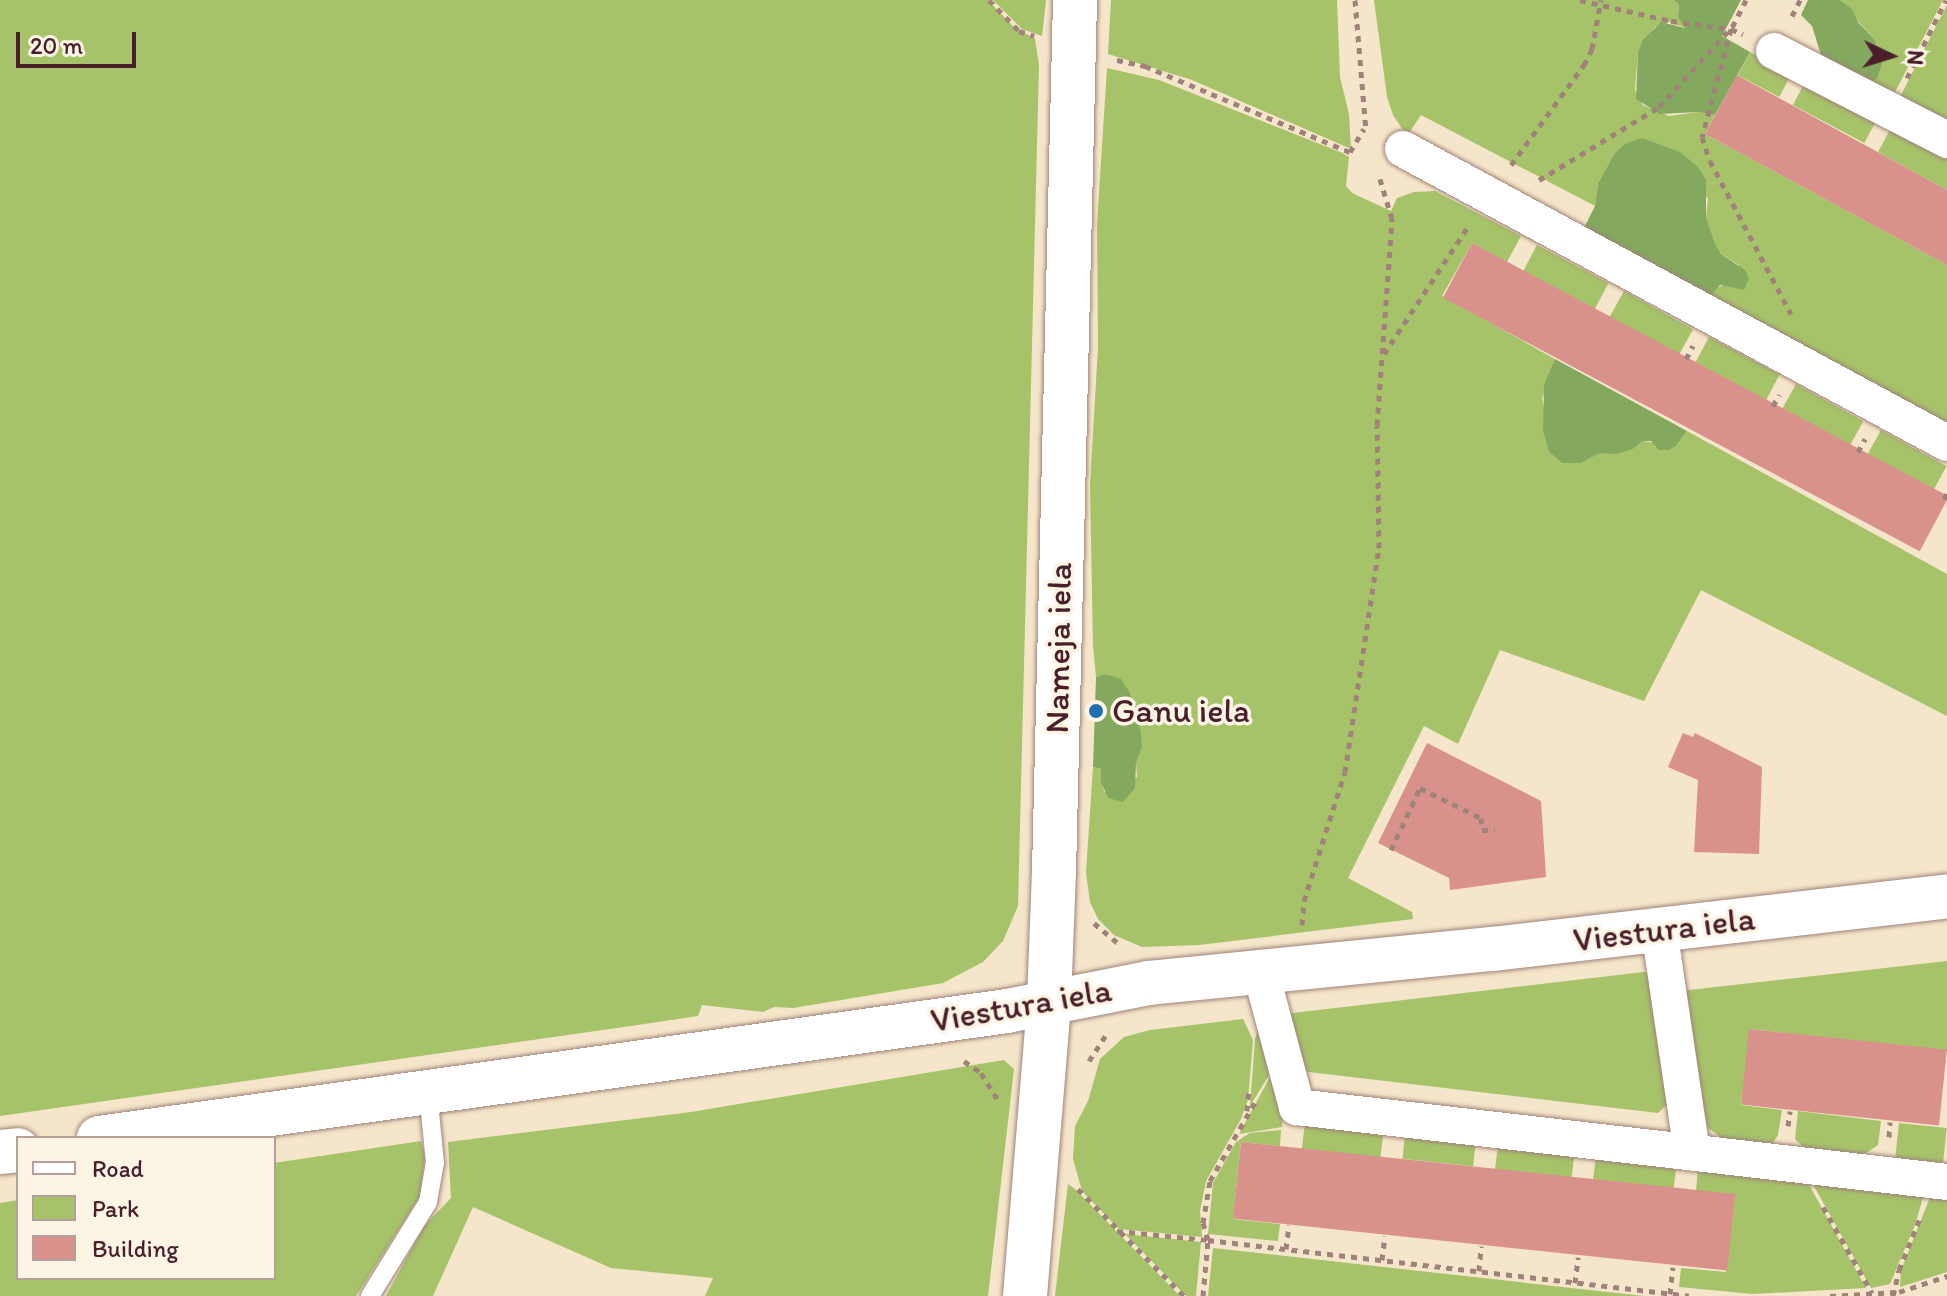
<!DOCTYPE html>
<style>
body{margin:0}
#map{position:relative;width:1947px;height:1296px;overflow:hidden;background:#f5e5ca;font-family:Itim,sans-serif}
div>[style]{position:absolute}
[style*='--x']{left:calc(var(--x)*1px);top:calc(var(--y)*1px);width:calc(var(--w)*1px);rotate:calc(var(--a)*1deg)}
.green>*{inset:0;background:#a6c36a;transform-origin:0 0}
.forest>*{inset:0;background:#84a95e}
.building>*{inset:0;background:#d9918c;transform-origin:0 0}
.path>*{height:5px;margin-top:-2.5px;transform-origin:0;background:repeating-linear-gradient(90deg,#a0827a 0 6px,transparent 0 12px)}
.roads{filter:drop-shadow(0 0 2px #a0827a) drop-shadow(0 0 2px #a0827a)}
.lane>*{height:18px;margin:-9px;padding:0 9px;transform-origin:9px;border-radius:9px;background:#fff}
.street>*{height:36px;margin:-18px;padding:0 18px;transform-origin:18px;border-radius:18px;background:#fff}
.secondary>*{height:44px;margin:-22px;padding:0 22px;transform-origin:22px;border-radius:22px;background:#fff}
.dots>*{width:22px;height:22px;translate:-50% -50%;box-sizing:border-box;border:4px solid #fcf5e5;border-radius:50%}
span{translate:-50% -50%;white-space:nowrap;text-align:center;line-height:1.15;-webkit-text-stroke:7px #fcf5e5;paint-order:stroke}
.street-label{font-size:34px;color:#4a1f2b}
.poi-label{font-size:34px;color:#4a1f2b}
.left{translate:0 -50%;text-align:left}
.legend{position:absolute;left:16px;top:1136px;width:260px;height:144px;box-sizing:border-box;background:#fcf5e5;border:2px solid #b59f9b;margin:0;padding:10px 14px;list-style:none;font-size:24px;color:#4a1f2b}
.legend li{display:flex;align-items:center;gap:16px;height:40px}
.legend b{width:40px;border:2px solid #b59f9b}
.north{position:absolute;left:1851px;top:16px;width:80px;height:80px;-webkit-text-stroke:6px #fcf5e5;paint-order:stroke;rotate:94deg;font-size:22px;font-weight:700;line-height:32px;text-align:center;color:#4a1f2b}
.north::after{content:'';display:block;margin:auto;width:28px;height:36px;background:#4a1f2b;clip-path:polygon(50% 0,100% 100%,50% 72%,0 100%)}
.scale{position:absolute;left:16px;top:32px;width:120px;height:36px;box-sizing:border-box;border:4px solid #4a1f2b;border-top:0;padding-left:10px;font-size:24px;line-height:28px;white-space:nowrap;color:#4a1f2b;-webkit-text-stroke:6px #fcf5e5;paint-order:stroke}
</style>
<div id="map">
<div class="green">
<div style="clip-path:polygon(0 0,988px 0,1013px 26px,1035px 39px,1039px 65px,1018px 906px,1003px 941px,983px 962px,943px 983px,793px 1008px,774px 1007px,763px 1012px,702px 1005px,698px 1016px,631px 1026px,0 1116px)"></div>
<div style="clip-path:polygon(993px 0,1046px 0,1042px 36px,1022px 29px)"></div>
<div style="clip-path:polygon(1111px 0,1337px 0,1340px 77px,1349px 114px,1351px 149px,1192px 80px,1108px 54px)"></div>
<div style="clip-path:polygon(1374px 0,1673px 0,1679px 4px,1678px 17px,1686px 28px,1669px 22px,1655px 27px,1638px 52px,1635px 90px,1643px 105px,1669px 116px,1698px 112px,1715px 115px,1705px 134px,1947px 265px,1947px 429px,1708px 298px,1714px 288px,1726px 285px,1739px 265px,1721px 254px,1715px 243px,1706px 217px,1708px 198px,1615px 153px,1598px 183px,1595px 206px,1421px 115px,1407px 136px,1393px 115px,1387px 97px)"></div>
<div style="clip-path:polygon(1839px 0,1943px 0,1894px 94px,1872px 82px,1877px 79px,1880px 57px,1875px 40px)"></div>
<div style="clip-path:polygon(1947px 5px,1947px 122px,1900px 97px)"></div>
<div style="left:1750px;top:52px;width:47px;height:26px;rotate:28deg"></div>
<div style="clip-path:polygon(1107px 68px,1159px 80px,1340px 152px,1349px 157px,1346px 186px,1352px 193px,1391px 211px,1397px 198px,1414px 192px,1435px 191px,1521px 236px,1507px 262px,1472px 243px,1442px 296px,1555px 359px,1542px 399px,1546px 416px,1543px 432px,1549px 452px,1562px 463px,1581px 463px,1601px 453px,1633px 449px,1643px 441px,1676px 446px,1687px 431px,1947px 574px,1947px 716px,1701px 590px,1644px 701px,1500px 650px,1458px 744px,1424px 726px,1348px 878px,1412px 912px,1413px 919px,1199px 945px,1142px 947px,1114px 935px,1098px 919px,1090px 902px,1086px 873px,1093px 767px,1102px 769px,1104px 792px,1137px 777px,1136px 763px,1142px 748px,1135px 711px,1105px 674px,1096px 677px,1093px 646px,1090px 485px,1098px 347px,1097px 224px)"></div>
<div style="left:1805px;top:82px;width:81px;height:26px;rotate:28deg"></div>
<div style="clip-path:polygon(1891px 128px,1947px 158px,1947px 190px,1878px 152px)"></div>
<div style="left:1537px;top:245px;width:81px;height:30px;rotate:28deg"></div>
<div style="left:1624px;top:291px;width:79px;height:30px;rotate:29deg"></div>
<div style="left:1709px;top:337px;width:80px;height:30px;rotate:28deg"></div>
<div style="left:1796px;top:384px;width:77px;height:30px;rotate:29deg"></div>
<div style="left:1881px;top:430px;width:75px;height:31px;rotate:29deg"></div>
<div style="clip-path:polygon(1947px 961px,1947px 1051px,1750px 1029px,1741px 1105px,1782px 1110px,1778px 1135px,1772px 1144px,1722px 1138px,1708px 1128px,1680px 991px)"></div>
<div style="clip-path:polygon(1652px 971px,1669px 1103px,1658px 1113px,1300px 1071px,1284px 1014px)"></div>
<div style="clip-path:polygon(1262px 1017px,1271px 1072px,1250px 1106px,1255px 1039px)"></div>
<div style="clip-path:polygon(1243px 1019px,1253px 1040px,1248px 1100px,1241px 1119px,1206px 1181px,1200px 1211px,1202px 1237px,1119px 1229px,1082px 1191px,1073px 1159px,1075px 1126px,1088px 1101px,1100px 1059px,1124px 1037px,1150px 1030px)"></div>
<div style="clip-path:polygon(1004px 1060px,1014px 1069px,988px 1296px,705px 1296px,713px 1278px,611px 1268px,473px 1207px,433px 1296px,386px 1296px,424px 1226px,451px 1198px,448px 1142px,691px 1112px)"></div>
<div style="clip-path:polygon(1270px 1077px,1283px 1113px,1282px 1127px,1239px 1134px)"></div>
<div style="clip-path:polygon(1798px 1111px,1881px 1121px,1878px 1145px,1863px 1155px,1803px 1147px,1795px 1139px)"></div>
<div style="left:1305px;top:1123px;width:79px;height:26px;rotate:7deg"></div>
<div style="left:1899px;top:1123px;width:48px;height:35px;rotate:6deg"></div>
<div style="clip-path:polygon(1281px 1130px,1280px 1146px,1241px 1142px,1233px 1219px,1280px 1224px,1278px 1241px,1208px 1234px,1213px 1183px,1236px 1142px,1250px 1133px)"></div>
<div style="left:1405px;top:1135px;width:71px;height:24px;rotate:6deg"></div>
<div style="clip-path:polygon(421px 1141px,425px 1156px,420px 1196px,356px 1296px,0 1296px,0 1203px,18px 1200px,18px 1278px,274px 1278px,274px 1163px)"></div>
<div style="left:1498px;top:1145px;width:77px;height:25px;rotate:7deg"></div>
<div style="left:1596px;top:1156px;width:81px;height:24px;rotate:7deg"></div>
<div style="clip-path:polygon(1698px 1168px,1807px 1181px,1866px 1288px,1753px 1294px,1679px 1287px,1681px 1268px,1726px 1272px,1735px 1196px,1696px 1191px)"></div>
<div style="clip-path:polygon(1811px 1181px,1924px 1194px,1915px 1225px,1890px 1284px,1871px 1288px)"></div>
<div style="clip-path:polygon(1068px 1184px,1075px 1189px,1180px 1296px,1055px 1296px)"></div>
<div style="clip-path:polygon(1931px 1195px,1947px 1197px,1947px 1272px,1900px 1287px,1901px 1270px)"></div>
<div style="clip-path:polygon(1125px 1234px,1201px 1242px,1196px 1296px,1186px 1296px)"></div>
<div style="clip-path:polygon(1213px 1248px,1644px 1296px,1208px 1296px)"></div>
</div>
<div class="forest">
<div style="clip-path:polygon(1673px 0,1741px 0,1722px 36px,1750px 52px,1715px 115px,1698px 112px,1660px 114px,1636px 99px,1638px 52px,1643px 40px,1661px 22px,1685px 28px,1678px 17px,1679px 4px)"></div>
<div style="clip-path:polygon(1808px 0,1839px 0,1852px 9px,1858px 22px,1875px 40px,1882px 64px,1877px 79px,1872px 82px,1821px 55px,1812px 26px,1801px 15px)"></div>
<div style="clip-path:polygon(1642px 138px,1680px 152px,1698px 167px,1706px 180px,1706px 217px,1715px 243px,1721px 254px,1745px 270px,1749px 278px,1744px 290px,1720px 285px,1708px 298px,1583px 230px,1595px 206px,1598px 183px,1615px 153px,1625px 144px)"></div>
<div style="clip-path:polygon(1555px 359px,1687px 431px,1676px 446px,1668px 450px,1659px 450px,1651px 441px,1643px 441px,1633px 449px,1616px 454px,1601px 453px,1581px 463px,1562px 463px,1549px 452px,1543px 432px,1544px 385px)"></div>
<div style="clip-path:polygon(1105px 674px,1121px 679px,1130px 693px,1141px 732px,1142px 748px,1136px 763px,1135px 788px,1123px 802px,1108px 798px,1101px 782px,1101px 769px,1093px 767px,1096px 677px)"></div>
</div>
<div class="building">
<div style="clip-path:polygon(1737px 75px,1947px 190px,1947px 265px,1705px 134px)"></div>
<div style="left:1472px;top:243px;width:540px;height:62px;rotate:28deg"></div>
<div style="clip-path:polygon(1683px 733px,1693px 737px,1695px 733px,1762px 767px,1759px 854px,1694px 852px,1698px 780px,1668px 767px)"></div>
<div style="clip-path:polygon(1427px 743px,1541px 801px,1546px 877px,1450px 890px,1449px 878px,1378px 843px)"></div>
<div style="left:1749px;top:1029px;width:199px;height:76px;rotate:6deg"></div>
<div style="left:1241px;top:1142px;width:497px;height:77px;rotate:6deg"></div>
</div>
<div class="path">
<div style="--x:989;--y:0;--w:43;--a:45.9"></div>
<div style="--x:1019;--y:31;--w:16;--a:18"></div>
<div style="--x:1355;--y:0;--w:130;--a:85.2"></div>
<div style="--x:1580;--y:0;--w:93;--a:13"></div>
<div style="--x:1671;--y:21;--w:61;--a:7.6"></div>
<div style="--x:1731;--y:29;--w:13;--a:23"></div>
<div style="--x:1746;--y:0;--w:33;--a:117"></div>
<div style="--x:1731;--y:29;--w:112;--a:105"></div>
<div style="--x:1702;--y:137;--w:25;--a:72"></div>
<div style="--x:1710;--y:161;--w:173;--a:62.1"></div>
<div style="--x:1792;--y:16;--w:18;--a:-63"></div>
<div style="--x:1117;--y:60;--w:29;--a:12"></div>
<div style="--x:1145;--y:66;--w:222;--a:22.8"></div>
<div style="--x:1350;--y:152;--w:27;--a:-59"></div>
<div style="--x:1907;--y:78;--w:87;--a:-63.4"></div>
<div style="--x:1511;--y:165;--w:124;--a:-53.9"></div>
<div style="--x:1584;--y:65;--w:18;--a:-63"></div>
<div style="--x:1592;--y:49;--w:50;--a:-79.6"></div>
<div style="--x:1539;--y:180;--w:140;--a:-31.3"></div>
<div style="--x:1659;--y:107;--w:105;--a:-47.7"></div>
<div style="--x:1384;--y:354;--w:154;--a:-56.6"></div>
<div style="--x:1686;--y:359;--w:15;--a:-62"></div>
<div style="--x:1773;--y:406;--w:13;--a:-61"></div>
<div style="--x:1858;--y:452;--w:15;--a:-62"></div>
<div style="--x:1944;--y:499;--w:7;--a:-63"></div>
<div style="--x:1391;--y:850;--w:68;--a:-64.9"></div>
<div style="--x:1420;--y:788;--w:68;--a:26.2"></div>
<div style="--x:1481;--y:818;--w:12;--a:85"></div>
<div style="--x:1482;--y:830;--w:13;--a:0"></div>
<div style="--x:1094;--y:923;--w:34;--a:40"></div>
<div style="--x:1302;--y:925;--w:24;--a:-85"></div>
<div style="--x:1304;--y:901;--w:135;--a:-72.4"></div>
<div style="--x:1345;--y:772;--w:227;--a:-81.4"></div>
<div style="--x:1379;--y:548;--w:123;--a:-90.9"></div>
<div style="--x:1377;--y:425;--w:207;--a:-85.8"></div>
<div style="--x:1392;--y:219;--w:42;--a:-106.7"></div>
<div style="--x:964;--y:1061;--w:21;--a:35"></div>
<div style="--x:981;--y:1073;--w:32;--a:58"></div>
<div style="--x:1089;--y:1061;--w:30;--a:-57"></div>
<div style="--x:1247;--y:1111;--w:22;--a:-85"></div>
<div style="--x:1788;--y:1126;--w:15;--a:-82"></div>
<div style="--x:1889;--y:1137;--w:15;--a:-86"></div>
<div style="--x:1078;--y:1189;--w:151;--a:45.3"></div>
<div style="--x:1823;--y:1207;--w:99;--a:60.3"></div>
<div style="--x:1117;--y:1231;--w:91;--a:5.6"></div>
<div style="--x:1208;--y:1240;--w:18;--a:-106"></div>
<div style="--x:1203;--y:1223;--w:43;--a:-80.5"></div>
<div style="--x:1210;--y:1181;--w:91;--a:-60.3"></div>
<div style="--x:1286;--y:1249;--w:24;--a:-83"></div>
<div style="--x:1382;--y:1260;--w:24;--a:-83"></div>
<div style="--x:1479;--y:1271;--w:25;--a:-85"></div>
<div style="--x:1575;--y:1283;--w:26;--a:-83"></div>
<div style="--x:1670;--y:1294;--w:27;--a:-84"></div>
<div style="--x:1203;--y:1296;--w:56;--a:-84.9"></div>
<div style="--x:1208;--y:1240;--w:484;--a:6.6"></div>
<div style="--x:1830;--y:1296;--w:69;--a:-3.3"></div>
<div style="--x:1899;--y:1292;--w:51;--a:-18.4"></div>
<div style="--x:1893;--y:1296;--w:27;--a:-77"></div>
<div style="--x:1899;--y:1270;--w:56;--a:-68"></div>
</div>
<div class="roads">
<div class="lane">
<div style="--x:370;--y:1296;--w:110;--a:-58.3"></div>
<div style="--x:428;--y:1202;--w:40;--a:-80"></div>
<div style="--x:435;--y:1163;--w:72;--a:-95.6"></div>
</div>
<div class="street">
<div style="--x:1774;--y:51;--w:195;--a:27.2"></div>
<div style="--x:1403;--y:149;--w:618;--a:28.39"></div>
<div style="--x:1659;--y:929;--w:226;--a:81.6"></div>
<div style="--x:1261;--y:973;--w:139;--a:75"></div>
<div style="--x:1297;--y:1107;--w:654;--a:6.58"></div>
</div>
<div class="secondary">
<div style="--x:99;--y:1138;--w:917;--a:-7.96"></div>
<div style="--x:1007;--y:1011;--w:145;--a:-11.2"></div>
<div style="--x:1149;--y:983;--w:345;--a:-5.7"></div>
<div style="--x:1492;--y:949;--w:458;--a:-6.6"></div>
<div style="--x:0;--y:1152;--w:18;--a:-6"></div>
<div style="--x:1025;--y:1296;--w:296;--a:-85.3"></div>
<div style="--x:1049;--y:1001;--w:129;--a:-87.8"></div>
<div style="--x:1054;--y:872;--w:872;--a:-88.62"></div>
</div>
</div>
<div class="dots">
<div style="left:1096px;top:711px;background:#1f6fb2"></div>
</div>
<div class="street-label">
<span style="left:1058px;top:648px;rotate:-89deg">Nameja iela</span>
<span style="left:1664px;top:929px;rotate:-7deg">Viestura iela</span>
<span style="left:1021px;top:1005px;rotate:-10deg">Viestura iela</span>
</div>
<div class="poi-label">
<span class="left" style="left:1112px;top:711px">Ganu iela</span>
</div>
<ul class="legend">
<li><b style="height:10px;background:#fff"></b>Road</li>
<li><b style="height:22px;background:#a6c36a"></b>Park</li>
<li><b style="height:22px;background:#d9918c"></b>Building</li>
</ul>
<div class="north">N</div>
<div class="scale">20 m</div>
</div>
